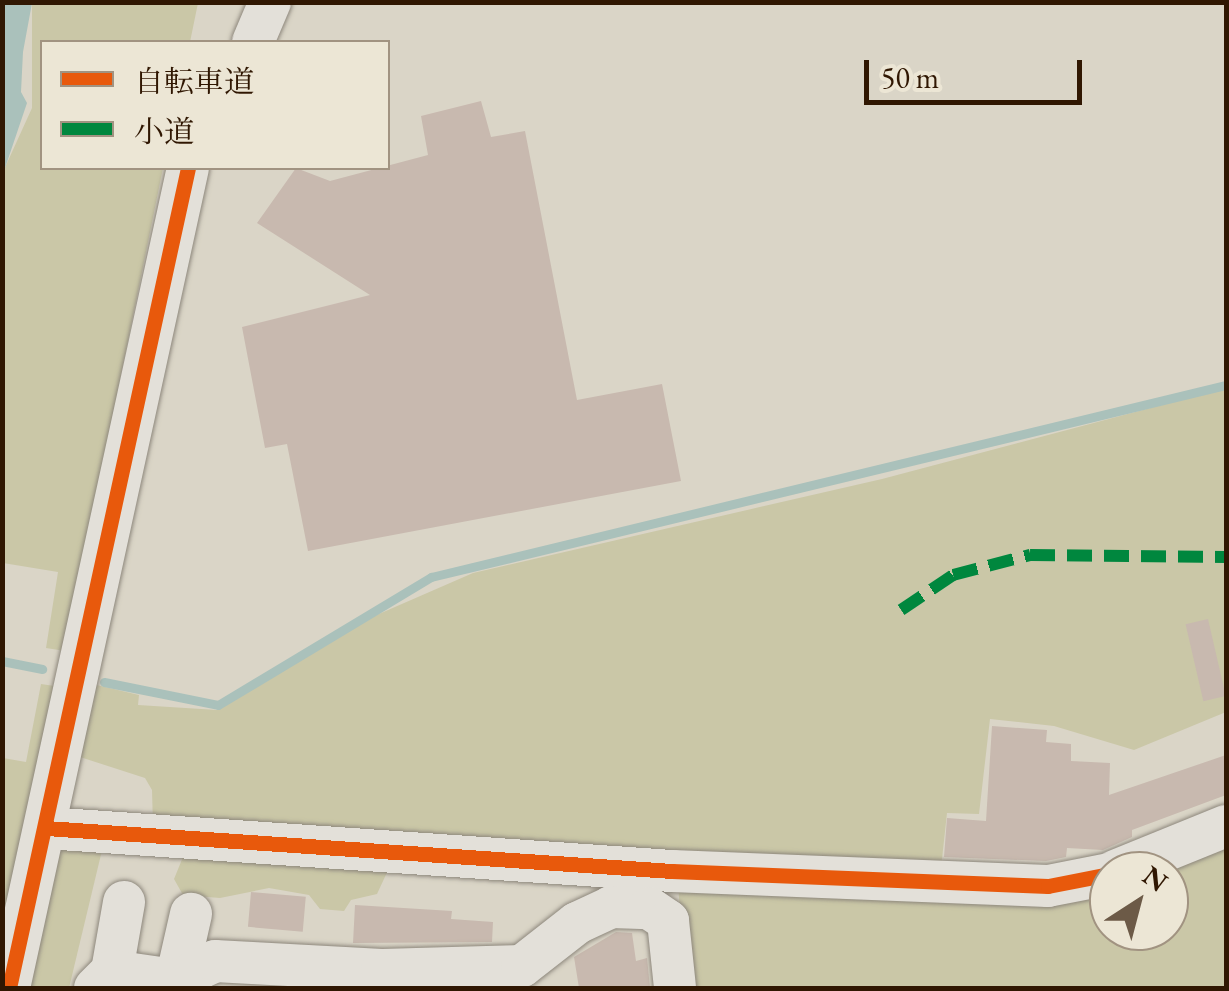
<!DOCTYPE html>
<meta charset="utf-8">
<style>
body{margin:0}
#map{position:relative;width:1229px;height:991px;overflow:hidden;background:#dad5c7;font-family:"EB Garamond","Noto Serif JP",serif}
div>[style]{position:absolute}
[style*='--x']{left:calc(var(--x)*1px);top:calc(var(--y)*1px);width:calc(var(--w)*1px);rotate:calc(var(--a)*1deg)}
.green>*{inset:0;background:#cac7a7}
.water>*{inset:0;background:#aac1bb}
.stream>*{height:9px;margin:-4.5px;padding:0 4.5px;transform-origin:4.5px;border-radius:4.5px;background:#aac1bb}
.building>*{inset:0;background:#c8b9af;transform-origin:0 0}
.roads{filter:drop-shadow(0 0 2px #8d877c) drop-shadow(0 0 2px #8d877c)}
.minor>*{height:42px;margin:-21px;padding:0 21px;transform-origin:21px;border-radius:21px;background:#e3e0d9}
.quiet>*{height:12px;margin-top:-6px;transform-origin:0;background:repeating-linear-gradient(90deg,#00873e 0 25px,transparent 0 37px)}
.cycleway>*{height:15px;margin:-7.5px;padding:0 7.5px;transform-origin:7.5px;border-radius:7.5px;background:#e8590c}
span{translate:-50% -50%;white-space:nowrap;text-align:center;line-height:1.15;-webkit-text-stroke:10px #ece6d5;paint-order:stroke}
.frame{position:absolute;inset:0;border:5px solid #301702;pointer-events:none}
.legend{position:absolute;left:40px;top:40px;width:350px;height:130px;box-sizing:border-box;background:#ece6d5;border:2px solid #a19381;margin:0;padding:12px 18px;list-style:none;font-size:30px;color:#301702}
.legend li{display:flex;align-items:center;gap:20px;height:50px}
.legend b{width:50px;border:2px solid #a19381}
.north{position:absolute;left:1089px;top:851px;width:100px;height:100px;box-sizing:border-box;background:#ece6d5;border:2px solid #a19381;border-radius:50%;rotate:36deg;font-size:28px;font-weight:700;line-height:40px;text-align:center;color:#301702}
.north::after{content:'';display:block;margin:auto;width:35px;height:45px;background:#6c5a47;clip-path:polygon(50% 0,100% 100%,50% 72%,0 100%)}
.scale{position:absolute;left:864px;top:60px;width:218px;height:45px;box-sizing:border-box;border:5px solid #301702;border-top:0;padding-left:12px;font-size:30px;line-height:35px;white-space:nowrap;color:#301702;-webkit-text-stroke:8px #ece6d5;paint-order:stroke}
</style>
<div id="map">
<div class="green">
<div style="clip-path:polygon(32px 3px,198px 3px,190px 42px,42px 42px,42px 168px,163px 168px,65px 651px,46px 648px,58px 572px,3px 563px,2px 174px,32px 108px)"></div>
<div style="clip-path:polygon(1226px 388px,1226px 712px,1134px 750px,1054px 726px,990px 719px,979px 814px,947px 813px,941px 868px,153px 826px,152px 790px,145px 778px,80px 757px,84px 682px,139px 695px,138px 705px,217px 710px,372px 617px,473px 573px,882px 479px)"></div>
<div style="clip-path:polygon(41px 684px,61px 687px,3px 953px,3px 758px,26px 762px)"></div>
<div style="clip-path:polygon(1226px 839px,1226px 988px,685px 988px,678px 882px,1109px 891px,1109px 931px,1169px 931px,1169px 871px)"></div>
<div style="clip-path:polygon(69px 840px,104px 842px,69px 988px,24px 988px,54px 853px)"></div>
<div style="clip-path:polygon(183px 857px,390px 866px,377px 894px,351px 900px,344px 911px,320px 909px,309px 895px,269px 888px,220px 898px,183px 895px,174px 879px)"></div>
</div>
<div class="water">
<div style="clip-path:polygon(3px 2px,32px 3px,23px 52px,21px 92px,27px 103px,3px 174px)"></div>
</div>
<div class="stream">
<div style="--x:2;--y:661;--w:41;--a:11.3"></div>
<div style="--x:104;--y:682;--w:116;--a:11.4"></div>
<div style="--x:218;--y:705;--w:249;--a:-31"></div>
<div style="--x:431;--y:577;--w:818;--a:-13.58"></div>
</div>
<div class="building">
<div style="clip-path:polygon(481px 101px,491px 137px,525px 131px,577px 400px,662px 384px,681px 481px,308px 551px,287px 444px,265px 448px,242px 327px,370px 295px,257px 223px,296px 168px,330px 181px,428px 155px,421px 116px)"></div>
<div style="left:1208px;top:619px;width:79px;height:23px;rotate:77deg"></div>
<div style="clip-path:polygon(992px 726px,1047px 730px,1046px 742px,1071px 744px,1071px 761px,1110px 763px,1109px 795px,1226px 755px,1226px 795px,1132px 830px,1132px 837px,1103px 850px,1067px 848px,1066px 857px,1046px 861px,944px 857px,947px 818px,986px 821px)"></div>
<div style="left:251px;top:892px;width:55px;height:35px;rotate:5deg"></div>
<div style="clip-path:polygon(355px 905px,452px 911px,451px 919px,493px 922px,492px 942px,353px 943px)"></div>
<div style="clip-path:polygon(616px 932px,632px 933px,636px 961px,647px 958px,650px 988px,579px 988px,574px 957px)"></div>
</div>
<div class="roads">
<div class="minor">
<div style="--x:253;--y:42;--w:43;--a:-67"></div>
<div style="--x:46;--y:828;--w:627;--a:3.93"></div>
<div style="--x:672;--y:871;--w:376;--a:2.3"></div>
<div style="--x:1048;--y:886;--w:62;--a:-11.1"></div>
<div style="--x:1115;--y:871;--w:120;--a:-22.1"></div>
<div style="--x:112;--y:971;--w:70;--a:-80.1"></div>
<div style="--x:176;--y:980;--w:68;--a:-77.2"></div>
<div style="--x:9;--y:988;--w:839;--a:-77.69"></div>
<div style="--x:95;--y:988;--w:24;--a:-45"></div>
<div style="--x:112;--y:971;--w:77;--a:8.2"></div>
<div style="--x:186;--y:988;--w:21;--a:-61"></div>
<div style="--x:196;--y:970;--w:21;--a:-25"></div>
<div style="--x:215;--y:961;--w:167;--a:3.1"></div>
<div style="--x:382;--y:970;--w:140;--a:-1.6"></div>
<div style="--x:522;--y:966;--w:70;--a:-38"></div>
<div style="--x:577;--y:923;--w:38;--a:-25"></div>
<div style="--x:611;--y:907;--w:38;--a:2"></div>
<div style="--x:649;--y:908;--w:23;--a:34"></div>
<div style="--x:668;--y:921;--w:67;--a:84"></div>
</div>
</div>
<div class="quiet">
<div style="--x:901;--y:610;--w:63;--a:-33.9"></div>
<div style="--x:953;--y:575;--w:80;--a:-14.6"></div>
<div style="--x:1030;--y:555;--w:196;--a:0.6"></div>
</div>
<div class="cycleway">
<div style="--x:46;--y:828;--w:627;--a:3.93"></div>
<div style="--x:672;--y:871;--w:376;--a:2.3"></div>
<div style="--x:1048;--y:886;--w:62;--a:-11.1"></div>
<div style="--x:9;--y:988;--w:839;--a:-77.69"></div>
</div>
<div class="frame"></div>
<ul class="legend">
<li><b style="height:12px;background:#e8590c"></b>自転車道</li>
<li><b style="height:12px;background:#00873e"></b>小道</li>
</ul>
<div class="north">N</div>
<div class="scale">50 m</div>
</div>
